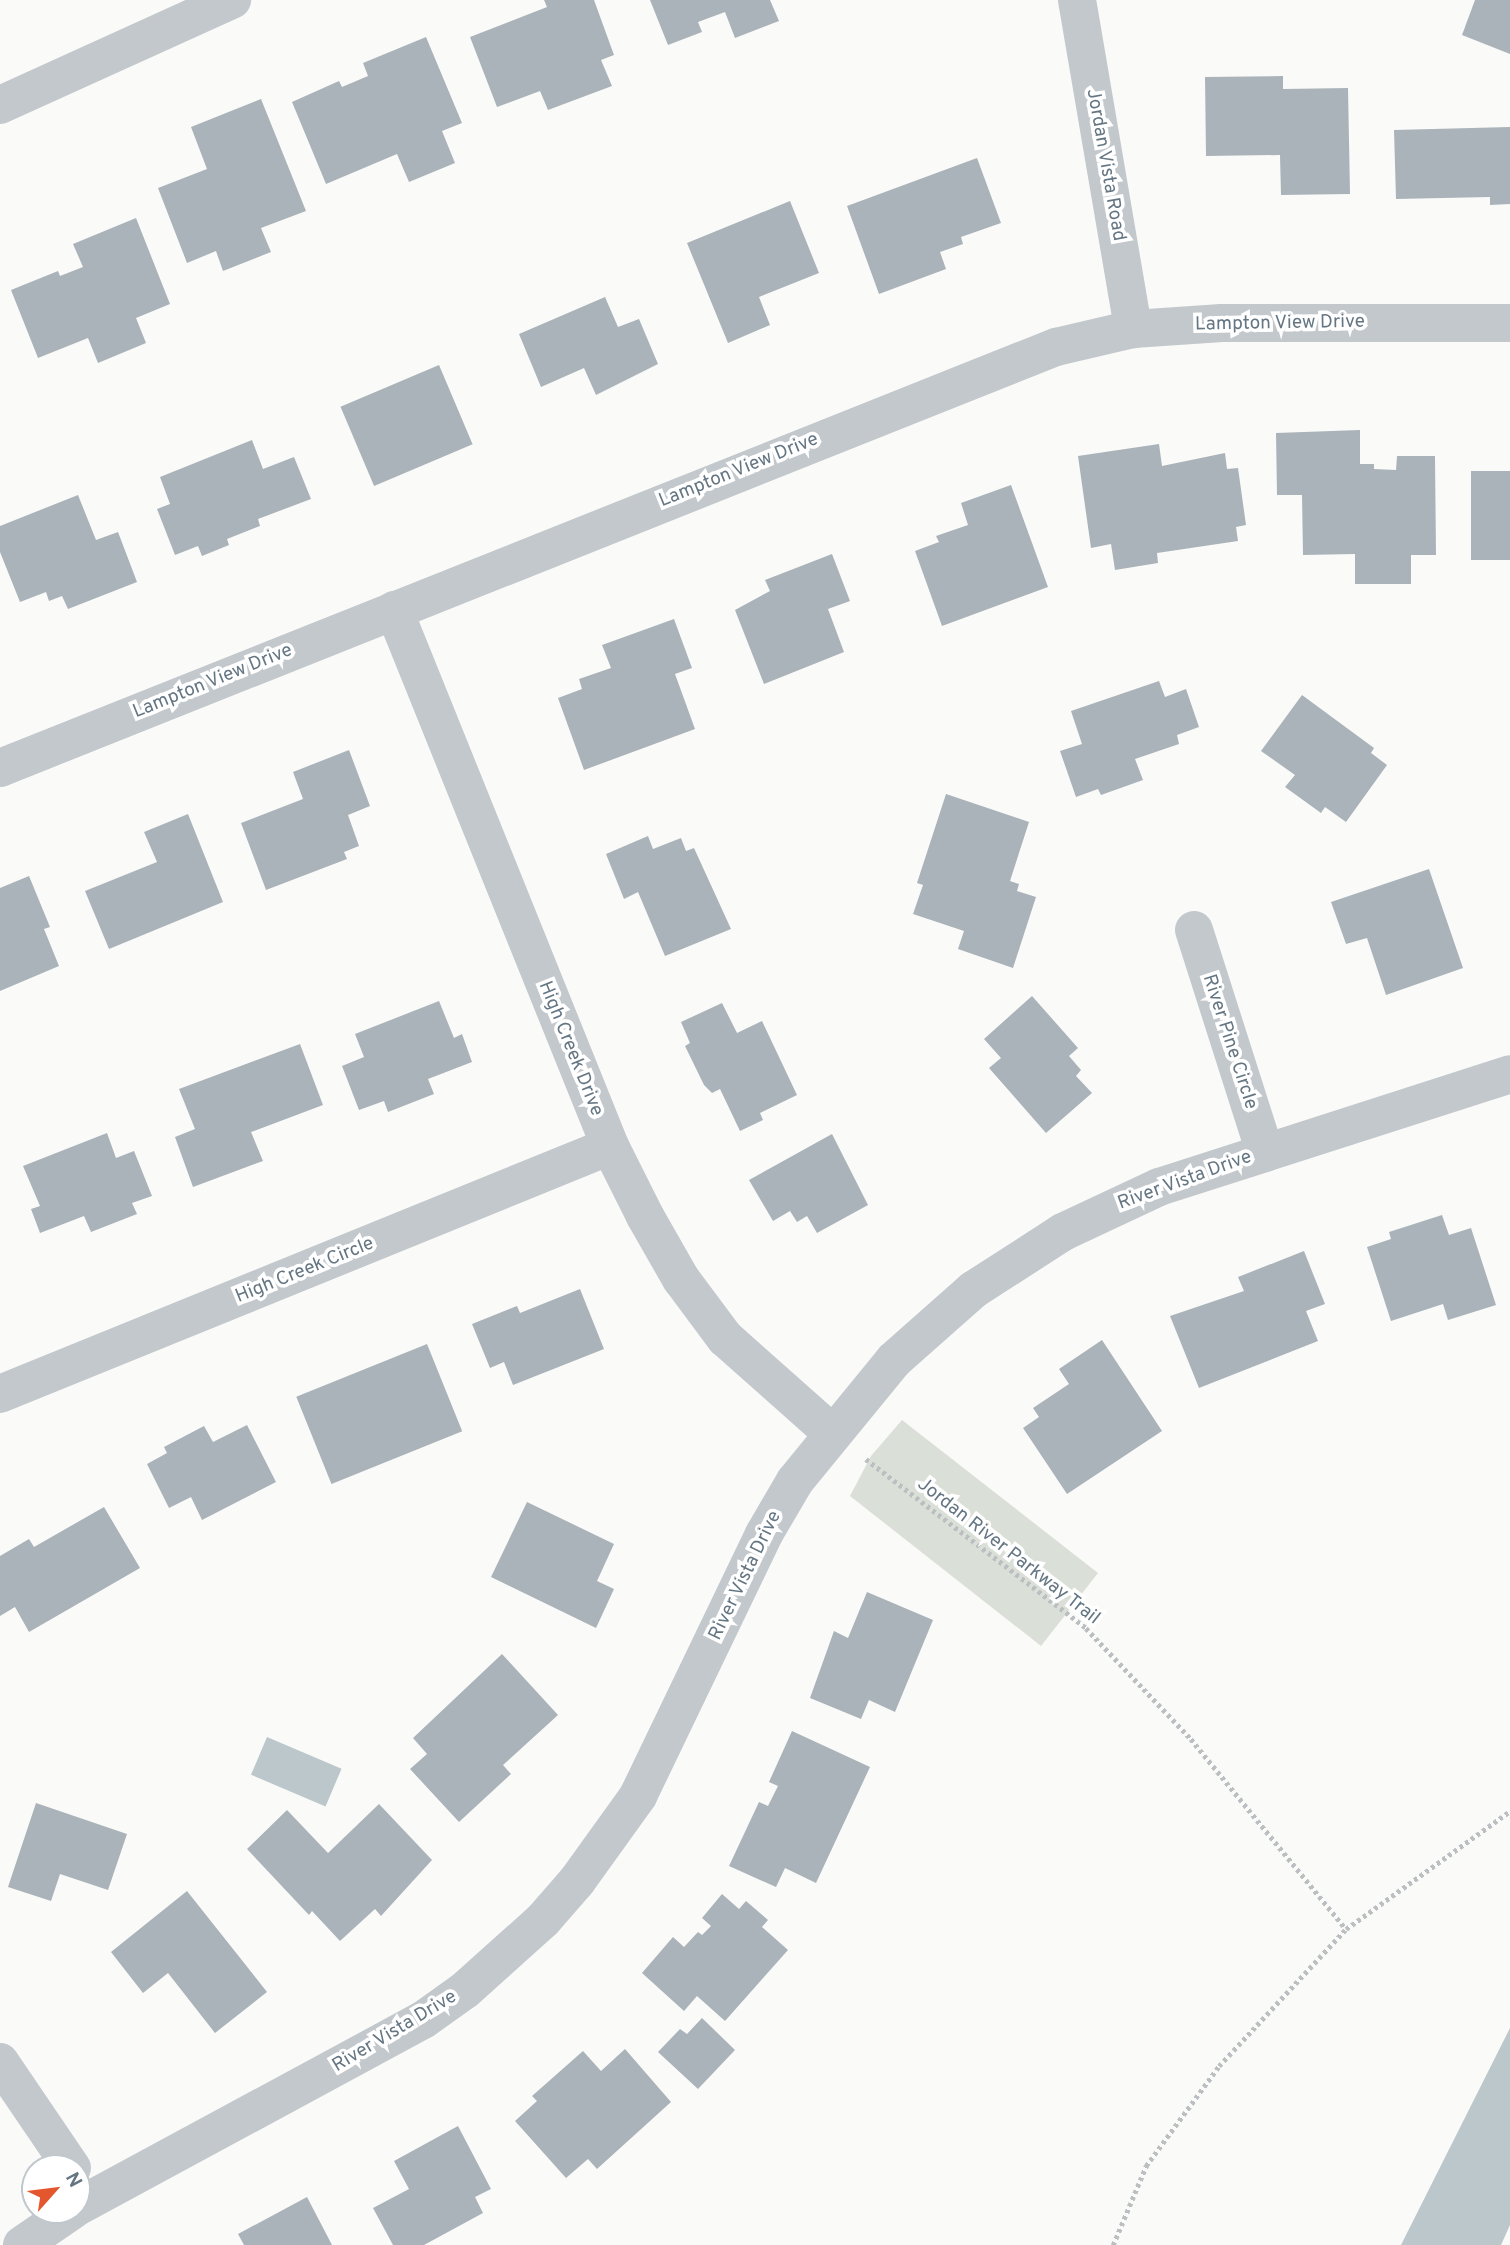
<!DOCTYPE html>
<style>
body{margin:0}
#map{position:relative;width:1510px;height:2245px;overflow:hidden;background:#fafaf8;font-family:Overpass,sans-serif}
div>[style]{position:absolute}
[style*='--x']{left:calc(var(--x)*1px);top:calc(var(--y)*1px);width:calc(var(--w)*1px);rotate:calc(var(--a)*1deg)}
.green>*{inset:0;background:#dadfd7}
.water>*{inset:0;background:#bbc7cb;transform-origin:0 0}
.building>*{inset:0;background:#aab3b9;transform-origin:0 0}
.path>*{height:4.5px;margin-top:-2.25px;transform-origin:0;background:repeating-linear-gradient(90deg,#bbbfc2 0 3.5px,transparent 0 7px)}
.minor>*{height:38px;margin:-19px;padding:0 19px;transform-origin:19px;border-radius:19px;background:#c3c8cc}
span{translate:-50% -50%;white-space:nowrap;text-align:center;line-height:1.15;-webkit-text-stroke:7px #fff;paint-order:stroke}
.street-label{font-size:19px;color:#657683}
.north{position:absolute;left:21px;top:2154px;width:70px;height:70px;box-sizing:border-box;background:#fff;border:2px solid #c1c8cd;border-radius:50%;rotate:62deg;font-size:19px;font-weight:700;line-height:28px;text-align:center;color:#657683}
.north::after{content:'';display:block;margin:auto;width:24px;height:32px;background:#e4572e;clip-path:polygon(50% 0,100% 100%,50% 72%,0 100%)}
</style>
<div id="map">
<div class="green">
<div style="clip-path:polygon(902px 1420px,1098px 1573px,1041px 1646px,850px 1496px,871px 1456px)"></div>
</div>
<div class="water">
<div style="left:267px;top:1737px;width:81px;height:41px;rotate:23deg"></div>
<div style="clip-path:polygon(1510px 2028px,1510px 2225px,1501px 2245px,1401px 2245px)"></div>
</div>
<div class="building">
<div style="clip-path:polygon(544px 0,594px 0,614px 55px,601px 60px,612px 86px,548px 110px,540px 91px,497px 107px,470px 37px,547px 7px)"></div>
<div style="clip-path:polygon(650px 0,770px 0,779px 21px,735px 38px,725px 12px,698px 22px,702px 32px,668px 45px)"></div>
<div style="clip-path:polygon(1475px 0,1510px 0,1510px 54px,1462px 35px)"></div>
<div style="clip-path:polygon(426px 37px,462px 123px,442px 131px,455px 163px,409px 182px,397px 154px,326px 184px,292px 102px,339px 81px,342px 87px,368px 76px,363px 63px)"></div>
<div style="clip-path:polygon(1283px 76px,1283px 89px,1348px 88px,1350px 194px,1281px 195px,1280px 155px,1206px 156px,1205px 77px)"></div>
<div style="clip-path:polygon(261px 99px,306px 211px,261px 228px,271px 252px,223px 271px,216px 251px,187px 263px,158px 188px,207px 169px,191px 127px)"></div>
<div style="clip-path:polygon(1510px 127px,1510px 204px,1490px 205px,1490px 197px,1396px 199px,1394px 130px)"></div>
<div style="clip-path:polygon(977px 158px,1001px 223px,961px 237px,963px 244px,940px 252px,946px 269px,879px 294px,847px 206px)"></div>
<div style="clip-path:polygon(790px 201px,819px 273px,759px 297px,770px 325px,728px 343px,687px 243px)"></div>
<div style="clip-path:polygon(136px 218px,170px 304px,136px 318px,146px 343px,98px 363px,88px 338px,38px 358px,11px 290px,58px 271px,60px 276px,83px 267px,73px 244px)"></div>
<div style="clip-path:polygon(605px 297px,618px 327px,639px 319px,658px 364px,596px 395px,584px 368px,541px 387px,519px 334px)"></div>
<div style="left:439px;top:365px;width:86px;height:107px;rotate:67deg"></div>
<div style="clip-path:polygon(1360px 430px,1360px 464px,1374px 464px,1374px 469px,1396px 470px,1397px 456px,1435px 456px,1436px 555px,1411px 555px,1411px 584px,1355px 584px,1355px 554px,1303px 555px,1302px 495px,1277px 495px,1276px 433px)"></div>
<div style="clip-path:polygon(252px 440px,263px 469px,294px 457px,311px 499px,258px 519px,260px 526px,227px 539px,229px 545px,202px 556px,198px 546px,175px 555px,157px 509px,170px 504px,160px 477px)"></div>
<div style="clip-path:polygon(1159px 444px,1162px 466px,1225px 453px,1227px 469px,1238px 468px,1246px 525px,1236px 527px,1238px 541px,1157px 553px,1158px 563px,1115px 570px,1111px 544px,1091px 548px,1078px 456px)"></div>
<div style="left:1510px;top:471px;width:89px;height:39px;rotate:90deg"></div>
<div style="clip-path:polygon(1011px 485px,1048px 587px,942px 626px,915px 551px,939px 542px,936px 536px,968px 525px,961px 503px)"></div>
<div style="clip-path:polygon(78px 495px,96px 540px,118px 532px,137px 582px,68px 609px,62px 596px,49px 601px,46px 592px,20px 602px,0 552px,0 526px)"></div>
<div style="clip-path:polygon(832px 554px,850px 601px,828px 609px,844px 652px,764px 684px,735px 610px,770px 591px,765px 580px)"></div>
<div style="clip-path:polygon(674px 619px,692px 668px,675px 674px,695px 729px,584px 770px,558px 698px,582px 689px,579px 679px,611px 668px,602px 645px)"></div>
<div style="clip-path:polygon(1159px 681px,1165px 697px,1186px 689px,1199px 727px,1177px 735px,1179px 744px,1135px 759px,1143px 780px,1101px 795px,1098px 789px,1076px 797px,1060px 751px,1082px 744px,1071px 711px)"></div>
<div style="clip-path:polygon(1302px 695px,1374px 748px,1371px 753px,1387px 765px,1346px 822px,1325px 807px,1321px 813px,1285px 787px,1295px 775px,1261px 751px)"></div>
<div style="clip-path:polygon(349px 750px,370px 806px,348px 815px,359px 846px,344px 852px,347px 859px,266px 890px,241px 823px,303px 799px,293px 772px)"></div>
<div style="clip-path:polygon(946px 794px,1029px 822px,1010px 881px,1019px 884px,1017px 891px,1036px 897px,1013px 968px,958px 949px,964px 931px,913px 914px,923px 885px,917px 883px)"></div>
<div style="clip-path:polygon(188px 814px,223px 902px,109px 949px,85px 891px,157px 862px,144px 832px)"></div>
<div style="clip-path:polygon(648px 836px,653px 849px,681px 838px,686px 851px,694px 848px,731px 929px,665px 956px,638px 892px,624px 899px,606px 854px)"></div>
<div style="clip-path:polygon(1429px 869px,1463px 968px,1386px 995px,1367px 938px,1346px 944px,1331px 902px)"></div>
<div style="clip-path:polygon(29px 876px,50px 927px,44px 929px,59px 966px,0 991px,0 888px)"></div>
<div style="clip-path:polygon(1032px 996px,1078px 1048px,1069px 1056px,1081px 1070px,1076px 1076px,1092px 1093px,1046px 1133px,989px 1068px,1001px 1058px,984px 1039px)"></div>
<div style="clip-path:polygon(439px 1001px,454px 1038px,462px 1034px,472px 1062px,428px 1079px,434px 1094px,388px 1112px,384px 1101px,359px 1110px,342px 1066px,364px 1057px,355px 1034px)"></div>
<div style="clip-path:polygon(722px 1003px,737px 1033px,762px 1021px,797px 1095px,760px 1113px,763px 1120px,740px 1131px,720px 1089px,712px 1093px,704px 1085px,685px 1046px,690px 1043px,681px 1022px)"></div>
<div style="clip-path:polygon(300px 1044px,323px 1105px,251px 1132px,263px 1161px,193px 1187px,175px 1137px,195px 1129px,179px 1089px)"></div>
<div style="clip-path:polygon(107px 1133px,116px 1158px,134px 1151px,152px 1196px,132px 1203px,137px 1214px,91px 1232px,84px 1216px,40px 1233px,31px 1209px,40px 1206px,23px 1166px)"></div>
<div style="clip-path:polygon(832px 1134px,868px 1205px,817px 1233px,807px 1216px,797px 1222px,790px 1211px,773px 1221px,749px 1180px)"></div>
<div style="clip-path:polygon(1442px 1215px,1449px 1235px,1471px 1228px,1496px 1305px,1448px 1320px,1443px 1304px,1391px 1321px,1367px 1247px,1391px 1239px,1389px 1232px)"></div>
<div style="clip-path:polygon(1304px 1251px,1325px 1304px,1306px 1311px,1318px 1341px,1199px 1388px,1170px 1316px,1244px 1291px,1238px 1277px)"></div>
<div style="clip-path:polygon(580px 1289px,604px 1349px,513px 1385px,504px 1362px,490px 1368px,472px 1324px,517px 1306px,520px 1313px)"></div>
<div style="clip-path:polygon(1102px 1340px,1162px 1431px,1067px 1494px,1023px 1428px,1039px 1417px,1033px 1408px,1069px 1384px,1059px 1369px)"></div>
<div style="left:427px;top:1344px;width:94px;height:141px;rotate:68deg"></div>
<div style="clip-path:polygon(247px 1425px,276px 1482px,202px 1520px,191px 1497px,169px 1508px,147px 1464px,167px 1453px,164px 1447px,204px 1426px,213px 1442px)"></div>
<div style="clip-path:polygon(527px 1502px,614px 1544px,597px 1581px,614px 1589px,596px 1628px,491px 1577px)"></div>
<div style="clip-path:polygon(104px 1507px,140px 1568px,29px 1632px,15px 1607px,0 1616px,0 1556px,29px 1539px,34px 1547px)"></div>
<div style="clip-path:polygon(867px 1592px,933px 1620px,895px 1712px,869px 1700px,861px 1719px,810px 1698px,834px 1631px,848px 1638px)"></div>
<div style="clip-path:polygon(502px 1654px,558px 1715px,503px 1765px,511px 1774px,459px 1822px,410px 1769px,427px 1754px,413px 1738px)"></div>
<div style="clip-path:polygon(792px 1731px,870px 1767px,816px 1883px,785px 1868px,776px 1887px,729px 1866px,759px 1802px,768px 1806px,778px 1786px,769px 1782px)"></div>
<div style="clip-path:polygon(36px 1803px,127px 1834px,108px 1890px,60px 1874px,51px 1901px,8px 1887px)"></div>
<div style="clip-path:polygon(379px 1804px,432px 1860px,381px 1916px,375px 1909px,340px 1941px,312px 1911px,309px 1915px,247px 1849px,287px 1810px,328px 1853px)"></div>
<div style="clip-path:polygon(187px 1891px,267px 1992px,215px 2033px,168px 1973px,143px 1993px,111px 1952px)"></div>
<div style="clip-path:polygon(722px 1894px,739px 1909px,746px 1901px,768px 1920px,762px 1927px,788px 1950px,725px 2021px,697px 1996px,684px 2011px,642px 1973px,673px 1937px,684px 1947px,698px 1932px,702px 1935px,711px 1926px,702px 1918px)"></div>
<div style="clip-path:polygon(702px 2018px,735px 2050px,698px 2089px,658px 2052px,680px 2029px,687px 2034px)"></div>
<div style="clip-path:polygon(625px 2049px,671px 2102px,597px 2169px,588px 2159px,566px 2178px,515px 2121px,537px 2101px,532px 2096px,583px 2051px,601px 2071px)"></div>
<div style="clip-path:polygon(458px 2126px,491px 2189px,475px 2197px,483px 2213px,424px 2245px,393px 2245px,373px 2208px,409px 2189px,394px 2161px)"></div>
<div style="clip-path:polygon(307px 2197px,332px 2245px,244px 2245px,238px 2234px)"></div>
</div>
<div class="path">
<div style="--x:866;--y:1459;--w:277;--a:37.5"></div>
<div style="--x:1086;--y:1628;--w:153;--a:46.6"></div>
<div style="--x:1191;--y:1739;--w:245;--a:50.8"></div>
<div style="--x:1113;--y:2245;--w:86;--a:-67.3"></div>
<div style="--x:1146;--y:2166;--w:124;--a:-53.9"></div>
<div style="--x:1219;--y:2066;--w:187;--a:-47.2"></div>
<div style="--x:1346;--y:1929;--w:202;--a:-35.7"></div>
</div>
<div class="minor">
<div style="--x:1077;--y:0;--w:334;--a:80.3"></div>
<div style="--x:0;--y:105;--w:255;--a:-24.4"></div>
<div style="--x:394;--y:610;--w:578;--a:68.05"></div>
<div style="--x:610;--y:1146;--w:78;--a:63.4"></div>
<div style="--x:645;--y:1216;--w:73;--a:60.3"></div>
<div style="--x:681;--y:1279;--w:74;--a:53.3"></div>
<div style="--x:725;--y:1338;--w:143;--a:41.6"></div>
<div style="--x:0;--y:768;--w:1137;--a:-21.74"></div>
<div style="--x:1056;--y:347;--w:79;--a:-13.2"></div>
<div style="--x:1133;--y:329;--w:89;--a:-3.9"></div>
<div style="--x:1222;--y:323;--w:288;--a:0"></div>
<div style="--x:1194;--y:930;--w:234;--a:72.3"></div>
<div style="--x:0;--y:1394;--w:658;--a:-22.12"></div>
<div style="--x:0;--y:2062;--w:128;--a:55.8"></div>
<div style="--x:77;--y:2207;--w:393;--a:-28.4"></div>
<div style="--x:423;--y:2020;--w:52;--a:-35.5"></div>
<div style="--x:465;--y:1990;--w:105;--a:-41.9"></div>
<div style="--x:543;--y:1920;--w:52;--a:-48.9"></div>
<div style="--x:577;--y:1881;--w:105;--a:-54.3"></div>
<div style="--x:638;--y:1796;--w:291;--a:-64.3"></div>
<div style="--x:764;--y:1534;--w:61;--a:-59.7"></div>
<div style="--x:795;--y:1481;--w:156;--a:-50.7"></div>
<div style="--x:894;--y:1360;--w:106;--a:-41.5"></div>
<div style="--x:973;--y:1290;--w:107;--a:-32.8"></div>
<div style="--x:1063;--y:1232;--w:106;--a:-25.1"></div>
<div style="--x:1159;--y:1187;--w:369;--a:-17.8"></div>
<div style="--x:22;--y:2245;--w:62;--a:-34.5"></div>
</div>
<div class="street-label">
<span style="left:1105px;top:165px;rotate:80deg">Jordan Vista Road</span>
<span style="left:1280px;top:324px;rotate:-1deg">Lampton View Drive</span>
<span style="left:739px;top:471px;rotate:-22deg">Lampton View Drive</span>
<span style="left:213px;top:682px;rotate:-22deg">Lampton View Drive</span>
<span style="left:1229px;top:1042px;rotate:72deg">River Pine Circle</span>
<span style="left:570px;top:1049px;rotate:68deg">High Creek Drive</span>
<span style="left:1185px;top:1181px;rotate:-20deg">River Vista Drive</span>
<span style="left:305px;top:1271px;rotate:-22deg">High Creek Circle</span>
<span style="left:1008px;top:1552px;rotate:38deg">Jordan River Parkway Trail</span>
<span style="left:746px;top:1576px;rotate:-64deg">River Vista Drive</span>
<span style="left:395px;top:2032px;rotate:-31deg">River Vista Drive</span>
</div>
<div class="north">N</div>
</div>
